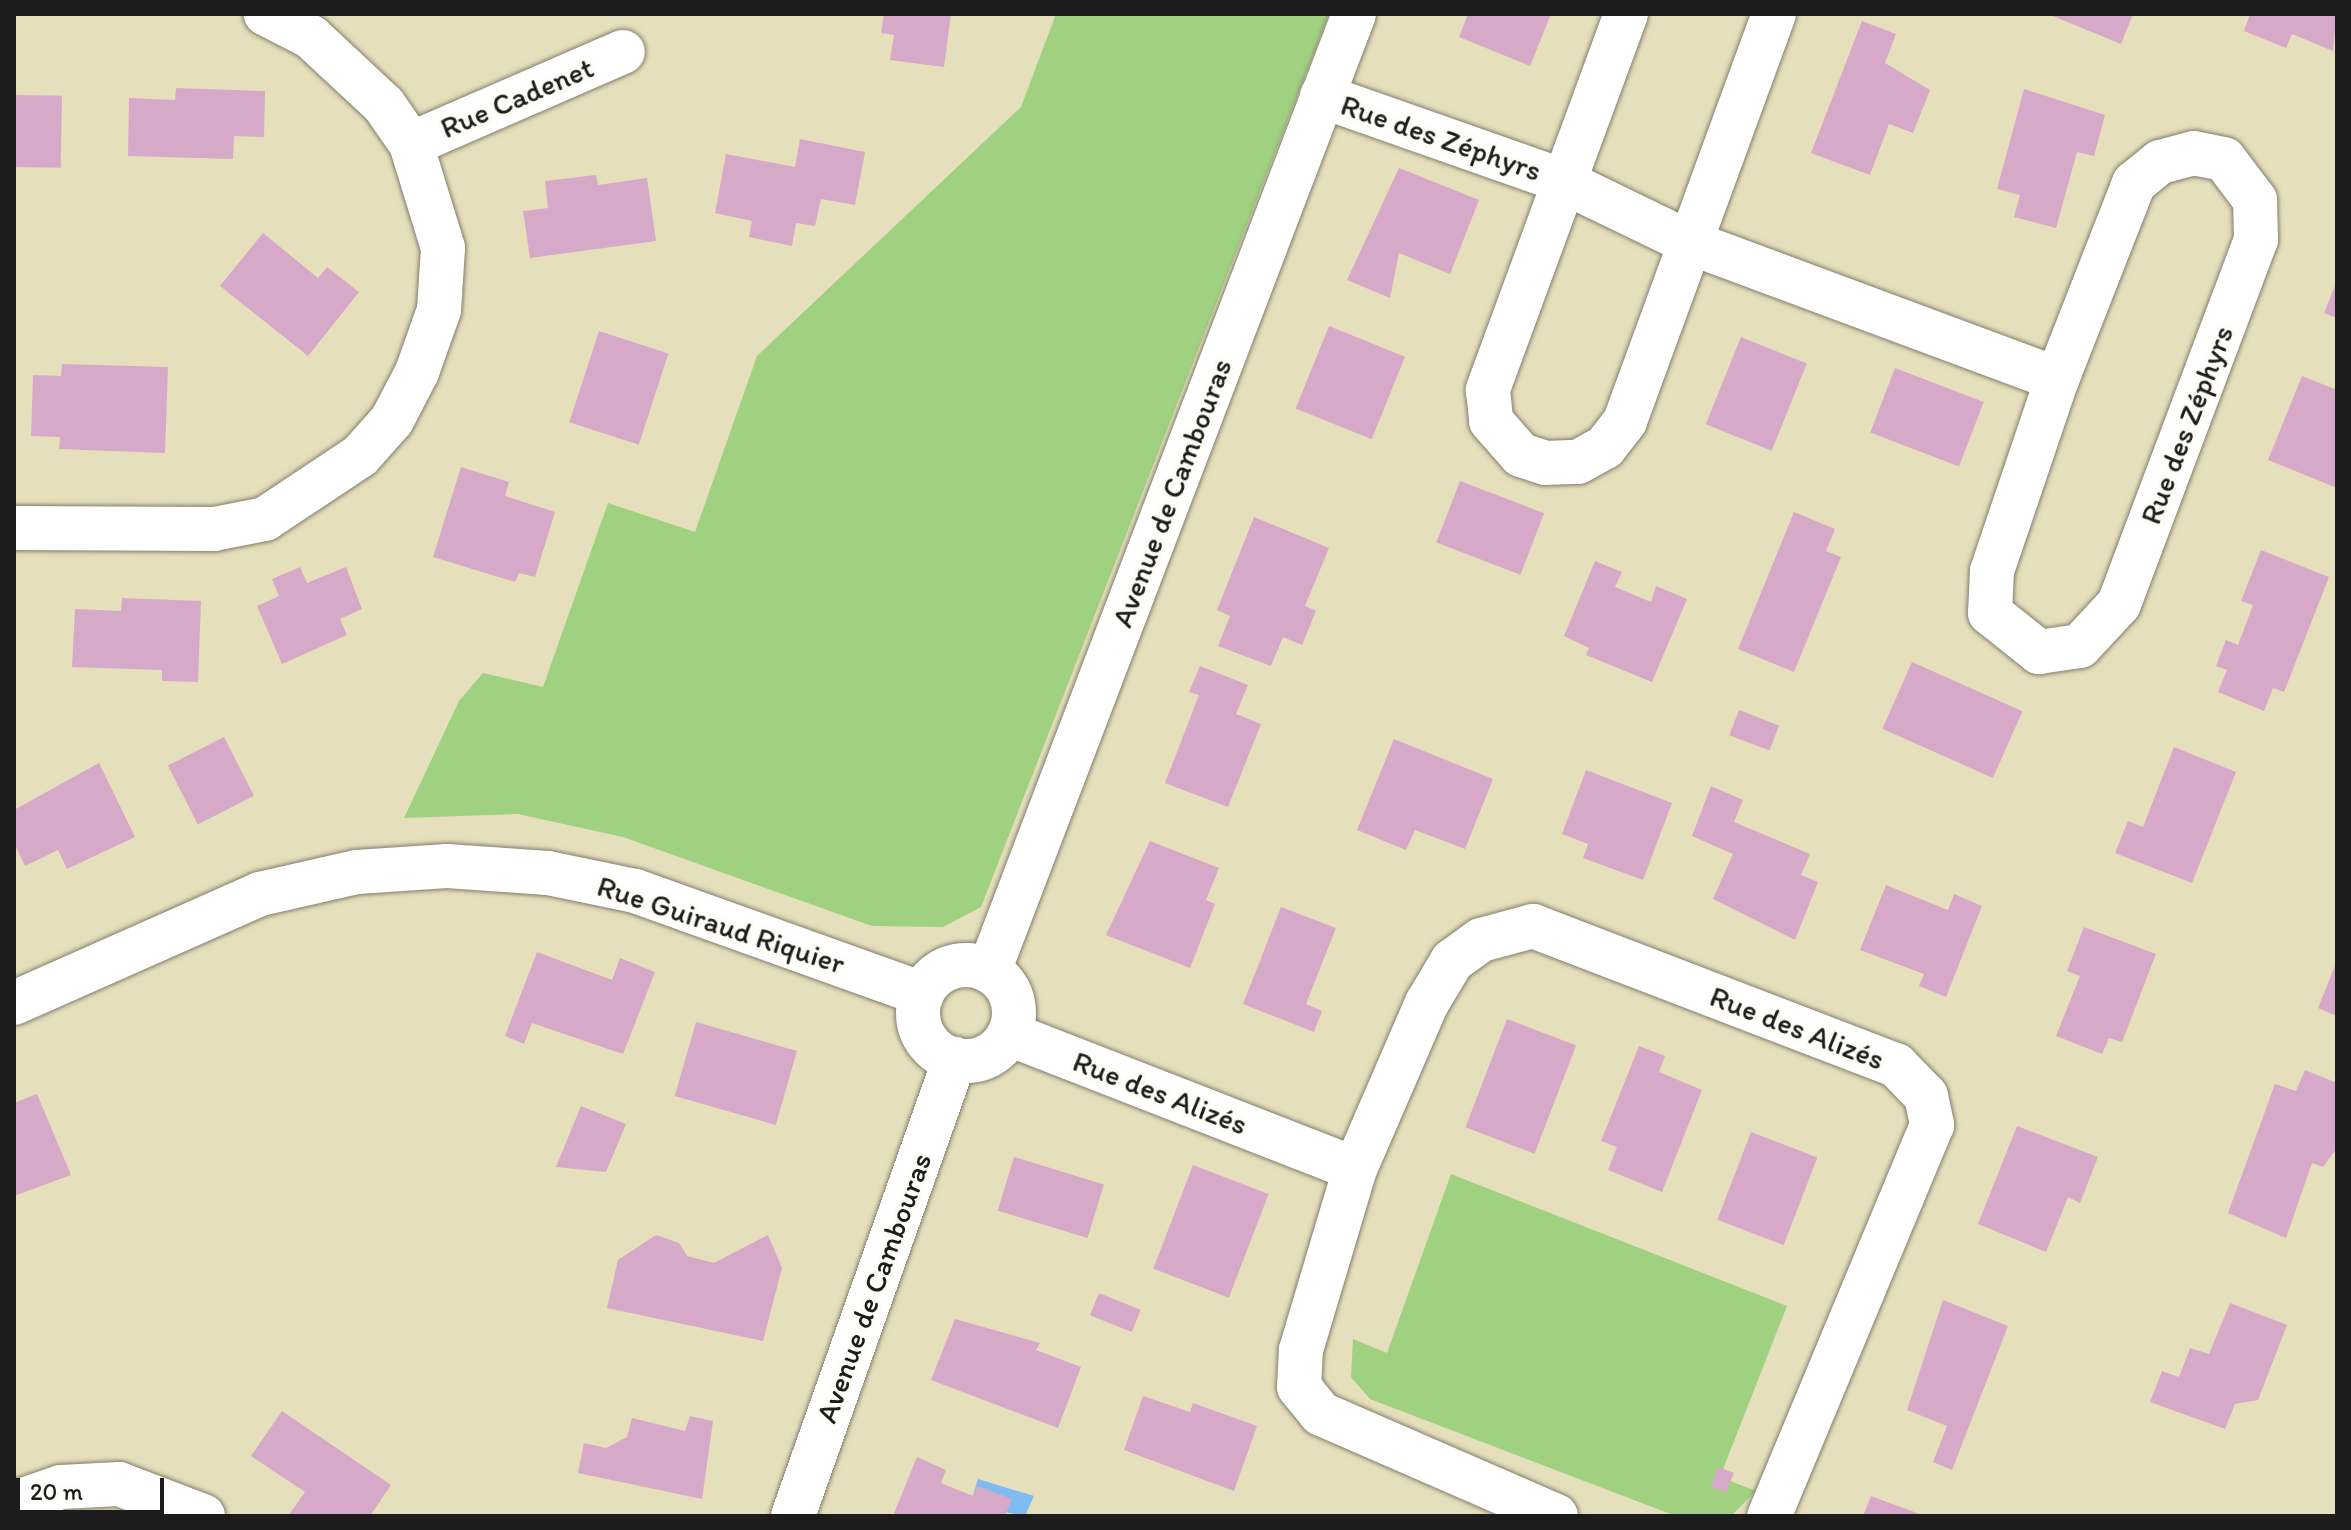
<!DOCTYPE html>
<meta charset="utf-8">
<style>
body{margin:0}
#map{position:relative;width:2351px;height:1530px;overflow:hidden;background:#e6dfbb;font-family:Itim,sans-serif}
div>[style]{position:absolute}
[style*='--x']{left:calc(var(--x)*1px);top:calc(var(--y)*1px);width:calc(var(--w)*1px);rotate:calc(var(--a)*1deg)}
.green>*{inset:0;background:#9fd180}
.water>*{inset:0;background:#7dbbf0}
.building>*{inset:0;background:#d7a9c8;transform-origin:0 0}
.roads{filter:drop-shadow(0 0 2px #817e6c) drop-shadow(0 0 2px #817e6c)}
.minor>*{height:44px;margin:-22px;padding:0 22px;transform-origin:22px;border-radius:22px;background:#fff}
.minor>.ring{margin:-22px;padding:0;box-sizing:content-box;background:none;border:44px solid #fff;border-radius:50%}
span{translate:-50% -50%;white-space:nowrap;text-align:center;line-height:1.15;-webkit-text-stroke:8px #fdfcf7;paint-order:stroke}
.street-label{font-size:30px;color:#1c1c1c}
.frame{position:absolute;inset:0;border:16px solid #1c1c1c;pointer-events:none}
.scale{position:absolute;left:16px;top:1478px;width:148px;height:36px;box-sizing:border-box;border:4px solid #1c1c1c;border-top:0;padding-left:10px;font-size:24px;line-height:28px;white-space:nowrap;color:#1c1c1c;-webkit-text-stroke:6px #fdfcf7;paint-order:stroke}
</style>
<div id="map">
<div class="green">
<div style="clip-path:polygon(1056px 14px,1329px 14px,981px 907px,943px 927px,872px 926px,623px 837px,518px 814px,404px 818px,459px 701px,483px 673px,543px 687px,608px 503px,695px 532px,757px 356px,1021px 107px)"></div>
<div style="clip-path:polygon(1451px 1174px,1787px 1306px,1720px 1477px,1756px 1491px,1731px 1516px,1676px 1516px,1370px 1399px,1351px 1377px,1353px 1339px,1387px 1353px)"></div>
</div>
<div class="water">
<div style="clip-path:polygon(978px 1479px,1034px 1496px,1025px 1516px,970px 1505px)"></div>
</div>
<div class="building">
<div style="clip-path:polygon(884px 14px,951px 14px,944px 67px,890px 60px,894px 35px,881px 33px)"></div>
<div style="clip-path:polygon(1468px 14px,1551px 14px,1530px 66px,1459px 37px)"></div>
<div style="clip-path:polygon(2048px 14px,2133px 14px,2121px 44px)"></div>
<div style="clip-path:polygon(2250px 14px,2337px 14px,2333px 51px,2292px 34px,2286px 48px,2244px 31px)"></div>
<div style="clip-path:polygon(1862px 21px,1896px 34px,1885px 63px,1930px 90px,1913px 133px,1889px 124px,1870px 175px,1811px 153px)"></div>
<div style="clip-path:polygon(176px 88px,265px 91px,264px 137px,234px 136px,233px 159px,128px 156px,129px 98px,175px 100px)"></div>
<div style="clip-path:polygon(2024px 89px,2105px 115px,2094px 156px,2077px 152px,2056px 228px,2014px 217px,2020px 195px,1997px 189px)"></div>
<div style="left:14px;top:95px;width:48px;height:72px;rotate:1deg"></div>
<div style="clip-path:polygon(800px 139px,865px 152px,855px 205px,821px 199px,815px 226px,796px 223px,792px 246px,749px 237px,752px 221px,715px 213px,726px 154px,795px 167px)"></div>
<div style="clip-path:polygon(1399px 168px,1479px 200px,1450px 274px,1399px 253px,1390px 298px,1347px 280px)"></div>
<div style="clip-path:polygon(596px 175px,598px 185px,647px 178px,656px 241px,530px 258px,523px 211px,548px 208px,545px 181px)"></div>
<div style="clip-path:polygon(263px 233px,318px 278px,327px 267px,359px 292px,308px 356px,220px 286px)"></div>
<div style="clip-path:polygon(2337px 281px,2337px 318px,2324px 313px)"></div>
<div style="left:1329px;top:326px;width:82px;height:89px;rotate:22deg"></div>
<div style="left:599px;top:331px;width:73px;height:96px;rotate:18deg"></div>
<div style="left:1741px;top:337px;width:71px;height:94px;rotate:22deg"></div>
<div style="clip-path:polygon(62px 364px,168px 367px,165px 453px,59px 449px,60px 437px,31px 436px,33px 375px,61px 376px)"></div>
<div style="left:1895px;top:368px;width:95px;height:69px;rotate:21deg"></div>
<div style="clip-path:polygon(2302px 376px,2337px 390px,2337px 488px,2268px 460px)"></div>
<div style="clip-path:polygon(461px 467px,509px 482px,505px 496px,555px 512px,535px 577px,519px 573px,515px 582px,433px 557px)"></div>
<div style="left:1460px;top:481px;width:90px;height:66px;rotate:21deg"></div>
<div style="clip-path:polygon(1794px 512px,1835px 529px,1826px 551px,1841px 557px,1794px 672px,1738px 649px)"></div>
<div style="clip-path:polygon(1254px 517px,1329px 548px,1305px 606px,1316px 611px,1302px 645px,1283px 637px,1271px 666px,1218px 646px,1230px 616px,1217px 610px)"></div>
<div style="clip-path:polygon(2261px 550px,2329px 577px,2284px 692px,2273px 688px,2264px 711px,2218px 692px,2227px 670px,2216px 666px,2226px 640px,2238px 645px,2253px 605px,2241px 601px)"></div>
<div style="clip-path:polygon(1595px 561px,1622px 572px,1615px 587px,1651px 602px,1656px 586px,1687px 599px,1652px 682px,1586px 655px,1589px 648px,1564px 636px)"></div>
<div style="clip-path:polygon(300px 567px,307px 583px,346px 567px,362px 609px,340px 619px,347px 635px,282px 664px,257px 606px,279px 596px,272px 579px)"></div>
<div style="clip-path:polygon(122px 598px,201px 601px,198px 682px,162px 681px,162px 670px,72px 667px,75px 609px,121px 611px)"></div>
<div style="left:1912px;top:662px;width:121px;height:73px;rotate:24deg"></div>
<div style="clip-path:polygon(1200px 666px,1248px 685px,1236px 714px,1261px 724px,1228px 807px,1165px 783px,1199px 695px,1189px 692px)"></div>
<div style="left:1739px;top:710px;width:43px;height:27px;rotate:21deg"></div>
<div style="left:224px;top:737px;width:66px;height:63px;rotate:63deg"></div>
<div style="clip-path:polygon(1394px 739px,1493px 779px,1465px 849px,1415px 830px,1406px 850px,1357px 830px)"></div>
<div style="clip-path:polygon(2174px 747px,2236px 772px,2192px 883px,2115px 853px,2128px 821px,2143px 827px)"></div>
<div style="clip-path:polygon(99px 763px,135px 837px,67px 869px,58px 850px,25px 866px,14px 843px,14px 810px)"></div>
<div style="clip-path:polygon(1586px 770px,1672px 803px,1643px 880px,1583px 858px,1588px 844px,1562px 834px)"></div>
<div style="clip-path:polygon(1711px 786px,1743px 800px,1734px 822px,1810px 854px,1801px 875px,1818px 882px,1795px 940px,1713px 899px,1733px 854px,1692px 836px)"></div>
<div style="clip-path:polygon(1150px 841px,1219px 868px,1206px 900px,1215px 904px,1190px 968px,1106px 935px)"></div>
<div style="clip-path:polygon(1886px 885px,1948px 910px,1954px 894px,1982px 906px,1946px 997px,1919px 986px,1924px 974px,1860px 950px)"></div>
<div style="clip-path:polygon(1281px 907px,1336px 928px,1306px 1004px,1322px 1011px,1314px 1032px,1243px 1004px)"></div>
<div style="clip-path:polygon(2084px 927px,2156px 954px,2122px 1042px,2109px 1038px,2102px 1054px,2056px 1036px,2080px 976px,2067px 971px)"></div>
<div style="clip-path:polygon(537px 952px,612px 980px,620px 958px,655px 972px,623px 1054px,532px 1023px,524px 1044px,505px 1036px)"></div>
<div style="clip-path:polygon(2337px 961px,2337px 1016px,2318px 1008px)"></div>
<div style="left:1507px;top:1019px;width:74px;height:116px;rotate:21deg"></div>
<div style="left:696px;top:1022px;width:105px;height:77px;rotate:16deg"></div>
<div style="clip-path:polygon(1639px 1046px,1665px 1056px,1659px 1072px,1702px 1090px,1662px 1192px,1608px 1170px,1617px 1147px,1601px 1141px)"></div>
<div style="clip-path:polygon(2305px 1070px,2337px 1083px,2337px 1148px,2323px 1167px,2312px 1163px,2286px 1238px,2228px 1213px,2275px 1084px,2296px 1091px)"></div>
<div style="clip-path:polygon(37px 1094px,71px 1175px,14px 1196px,14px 1103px)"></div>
<div style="clip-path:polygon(581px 1106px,626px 1124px,606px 1172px,556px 1167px)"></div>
<div style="clip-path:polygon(2017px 1126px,2098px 1157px,2080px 1203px,2068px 1197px,2046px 1252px,1978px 1224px)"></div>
<div style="left:1751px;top:1132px;width:71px;height:94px;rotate:21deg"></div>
<div style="left:1014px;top:1157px;width:94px;height:56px;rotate:17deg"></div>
<div style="left:1193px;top:1165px;width:81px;height:111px;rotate:21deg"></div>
<div style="clip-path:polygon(656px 1235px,679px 1243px,687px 1256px,714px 1263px,768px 1235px,782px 1268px,763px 1341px,607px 1308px,618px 1260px)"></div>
<div style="left:1099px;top:1293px;width:45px;height:24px;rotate:22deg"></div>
<div style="clip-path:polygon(1943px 1300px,2008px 1326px,1952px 1470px,1933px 1462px,1947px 1426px,1907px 1410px)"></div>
<div style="clip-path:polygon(2230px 1303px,2287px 1325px,2258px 1400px,2235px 1404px,2225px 1429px,2150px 1402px,2162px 1371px,2179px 1377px,2190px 1348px,2209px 1354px)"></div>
<div style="clip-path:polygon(955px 1319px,1040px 1343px,1036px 1350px,1081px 1367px,1058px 1428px,931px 1380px)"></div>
<div style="clip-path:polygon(1143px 1396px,1190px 1412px,1193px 1403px,1257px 1426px,1234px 1491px,1124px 1450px)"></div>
<div style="clip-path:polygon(282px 1411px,391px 1485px,370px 1516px,288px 1516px,305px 1492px,251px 1456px)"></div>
<div style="clip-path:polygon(690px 1416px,713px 1421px,702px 1499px,578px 1473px,584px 1443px,606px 1448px,627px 1437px,632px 1418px,685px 1431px)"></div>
<div style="clip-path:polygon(917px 1457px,946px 1470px,941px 1483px,973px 1496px,978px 1486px,1012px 1499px,1005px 1516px,893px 1516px)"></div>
<div style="left:1718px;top:1467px;width:17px;height:21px;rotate:21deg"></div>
<div style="clip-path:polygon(1871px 1496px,1925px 1516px,1863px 1516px)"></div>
</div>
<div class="roads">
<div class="minor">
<div style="--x:1626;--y:14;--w:401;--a:110.2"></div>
<div style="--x:1488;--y:390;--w:31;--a:84"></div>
<div style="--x:1491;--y:421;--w:45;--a:48.6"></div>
<div style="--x:1521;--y:455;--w:25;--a:18"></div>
<div style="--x:1545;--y:463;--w:33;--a:-2"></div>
<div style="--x:1578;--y:462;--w:31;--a:-29"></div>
<div style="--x:1605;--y:447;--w:33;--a:-52"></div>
<div style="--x:1625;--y:421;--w:433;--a:-69.9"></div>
<div style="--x:1322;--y:96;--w:252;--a:19.4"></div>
<div style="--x:1560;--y:180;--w:140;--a:25.8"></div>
<div style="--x:1686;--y:241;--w:396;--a:20.4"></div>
<div style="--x:2057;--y:379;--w:203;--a:108.7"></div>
<div style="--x:1992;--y:571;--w:42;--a:92.7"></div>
<div style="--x:1990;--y:613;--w:63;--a:38.5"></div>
<div style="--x:2039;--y:652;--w:41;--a:-8.3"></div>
<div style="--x:2080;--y:646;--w:57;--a:-47.1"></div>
<div style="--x:2119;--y:604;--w:389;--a:-69.4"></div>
<div style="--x:2256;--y:240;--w:40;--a:-91.4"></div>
<div style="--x:2255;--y:200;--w:51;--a:-127.1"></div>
<div style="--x:2224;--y:159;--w:31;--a:-169"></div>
<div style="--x:2194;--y:153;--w:35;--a:165"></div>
<div style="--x:2160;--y:162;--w:33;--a:141"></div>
<div style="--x:2134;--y:183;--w:211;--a:111.4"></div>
<div style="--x:411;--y:144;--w:231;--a:-23.5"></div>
<div style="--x:14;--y:528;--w:200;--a:0.3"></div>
<div style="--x:214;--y:529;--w:52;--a:-11.1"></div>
<div style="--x:265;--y:519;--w:114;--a:-33.6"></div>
<div style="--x:360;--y:456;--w:48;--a:-48.4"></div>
<div style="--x:392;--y:420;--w:54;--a:-62.5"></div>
<div style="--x:417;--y:372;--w:66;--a:-70.5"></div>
<div style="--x:439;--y:310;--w:62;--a:-86.3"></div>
<div style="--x:443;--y:248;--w:109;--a:-107.1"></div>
<div style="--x:411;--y:144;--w:47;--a:-124.7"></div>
<div style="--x:384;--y:105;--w:100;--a:-137"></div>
<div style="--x:311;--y:37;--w:51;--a:-152.9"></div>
<div class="ring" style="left:918px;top:965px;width:52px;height:52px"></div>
<div style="--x:989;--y:971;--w:1024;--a:-69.12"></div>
<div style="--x:14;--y:1003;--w:269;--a:-23.9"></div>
<div style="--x:260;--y:894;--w:99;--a:-12.8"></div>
<div style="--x:357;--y:872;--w:90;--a:-3.8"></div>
<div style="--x:447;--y:866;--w:101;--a:4"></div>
<div style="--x:548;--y:873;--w:89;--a:11.7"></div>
<div style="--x:635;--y:891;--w:305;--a:19.7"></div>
<div style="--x:1009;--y:1034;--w:371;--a:21.3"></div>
<div style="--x:14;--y:1503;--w:50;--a:-18.8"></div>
<div style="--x:61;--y:1487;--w:58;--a:-3"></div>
<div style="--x:119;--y:1484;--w:90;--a:20.9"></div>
<div style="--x:793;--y:1516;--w:485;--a:-70.5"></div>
<div style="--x:1556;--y:1516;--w:256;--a:-156.5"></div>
<div style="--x:1321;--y:1414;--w:35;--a:-129"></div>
<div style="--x:1299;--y:1387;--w:37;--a:-87"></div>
<div style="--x:1301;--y:1350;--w:189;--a:-73.4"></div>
<div style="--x:1355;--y:1169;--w:181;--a:-66.6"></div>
<div style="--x:1427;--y:1003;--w:49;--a:-59.2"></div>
<div style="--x:1452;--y:961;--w:36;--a:-36"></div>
<div style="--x:1481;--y:940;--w:54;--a:-15.1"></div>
<div style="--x:1533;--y:926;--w:389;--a:21"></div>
<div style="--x:1896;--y:1065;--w:43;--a:45.9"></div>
<div style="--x:1926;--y:1096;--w:30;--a:78"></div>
<div style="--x:1932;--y:1125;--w:424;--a:112.6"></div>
</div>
</div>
<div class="street-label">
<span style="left:517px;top:98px;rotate:-23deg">Rue Cadenet</span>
<span style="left:1441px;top:138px;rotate:19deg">Rue des Zéphyrs</span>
<span style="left:2187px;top:425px;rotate:-69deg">Rue des Zéphyrs</span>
<span style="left:1172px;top:493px;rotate:-69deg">Avenue de Cambouras</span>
<span style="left:721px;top:925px;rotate:18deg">Rue Guiraud Riquier</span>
<span style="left:1797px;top:1028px;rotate:21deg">Rue des Alizés</span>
<span style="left:1160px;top:1093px;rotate:21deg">Rue des Alizés</span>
<span style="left:874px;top:1288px;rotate:-70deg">Avenue de Cambouras</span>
</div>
<div class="frame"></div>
<div class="scale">20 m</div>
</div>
